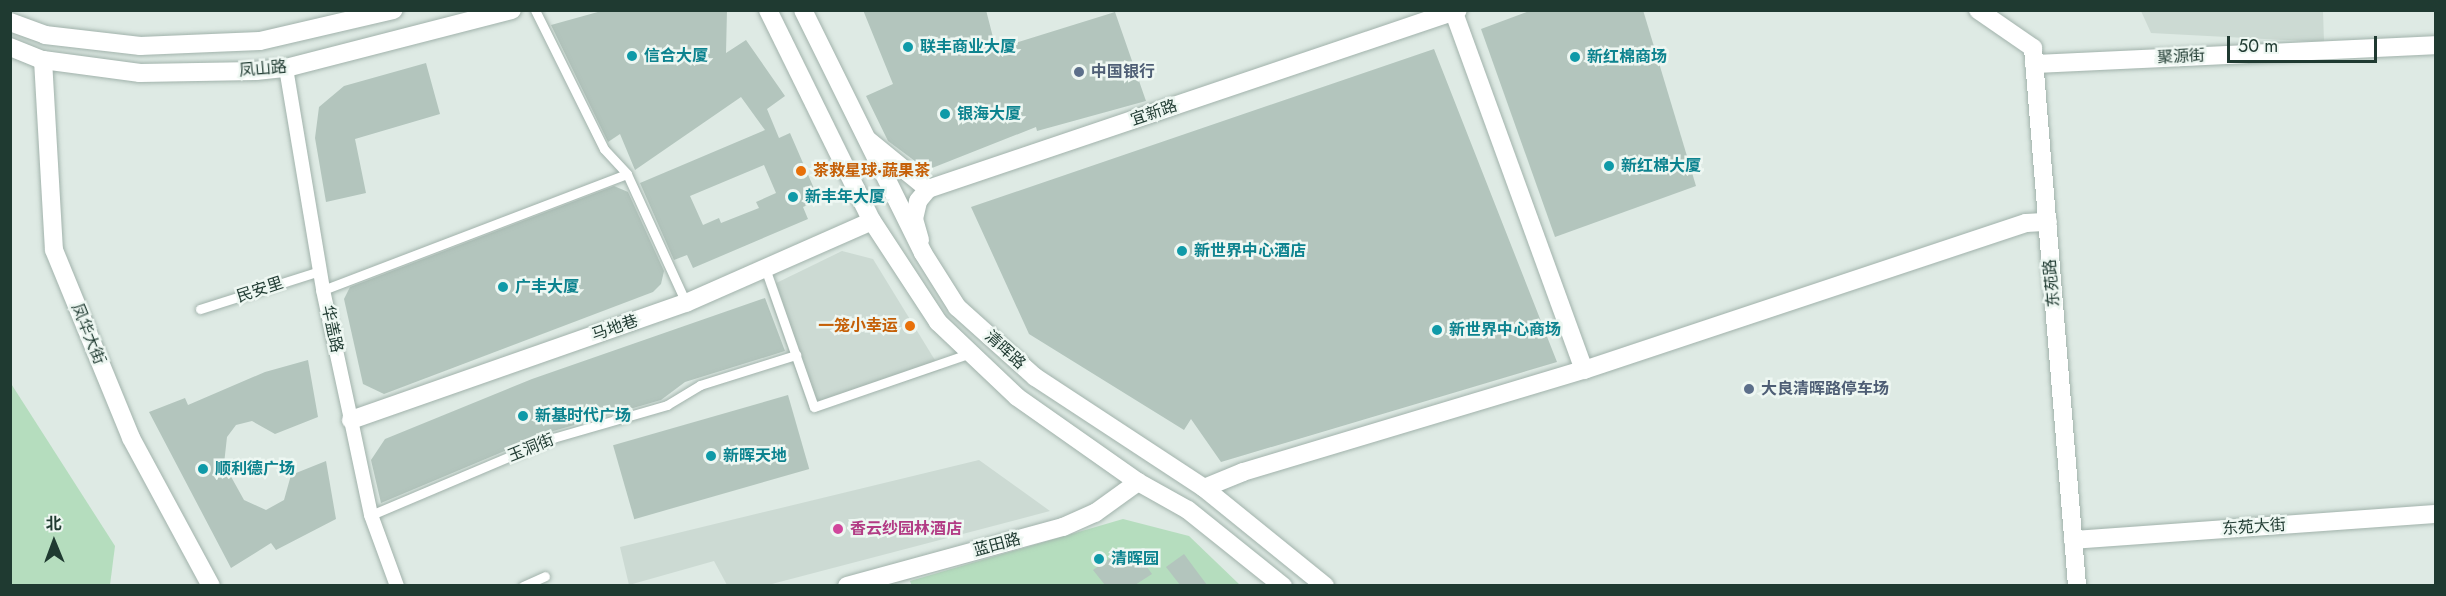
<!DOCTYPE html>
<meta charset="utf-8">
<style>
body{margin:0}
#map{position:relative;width:2446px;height:596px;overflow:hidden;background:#deeae4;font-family:Jost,"Noto Sans SC",sans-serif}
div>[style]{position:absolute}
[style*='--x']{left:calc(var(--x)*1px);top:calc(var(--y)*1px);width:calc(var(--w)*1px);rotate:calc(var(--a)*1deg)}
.built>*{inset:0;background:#ccdad3}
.green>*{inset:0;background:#b5ddbe}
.building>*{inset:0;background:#b3c5bd;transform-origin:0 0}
.roads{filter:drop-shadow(0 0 2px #a1b2ab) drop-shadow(0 0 2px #a1b2ab)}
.service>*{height:9px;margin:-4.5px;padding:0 4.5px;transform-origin:4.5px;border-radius:4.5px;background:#fff}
.pedestrian>*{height:14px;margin:-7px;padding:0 7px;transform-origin:7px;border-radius:7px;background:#fff}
.minor>*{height:18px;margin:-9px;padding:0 9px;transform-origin:9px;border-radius:9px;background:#fff}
.tertiary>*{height:18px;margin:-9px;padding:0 9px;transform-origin:9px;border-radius:9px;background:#fff}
.secondary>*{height:18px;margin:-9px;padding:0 9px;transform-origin:9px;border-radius:9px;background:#fff}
.dots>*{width:16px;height:16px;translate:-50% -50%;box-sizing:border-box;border:3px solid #eef7f2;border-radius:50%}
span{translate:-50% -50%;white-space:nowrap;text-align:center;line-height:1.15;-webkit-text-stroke:5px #eef7f2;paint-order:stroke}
.culture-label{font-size:16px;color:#0d838f;font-weight:700}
.left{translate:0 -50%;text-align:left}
.street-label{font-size:16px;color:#1f3a31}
.service-label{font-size:16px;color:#4e5e75;font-weight:700}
.food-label{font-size:16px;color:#c56008;font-weight:700}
.right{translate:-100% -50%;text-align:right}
.hotel-label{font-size:16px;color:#b23c85;font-weight:700}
.frame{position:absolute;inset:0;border:12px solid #1f3a31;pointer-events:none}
.north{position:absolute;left:24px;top:512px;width:60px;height:60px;-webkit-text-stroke:4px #eef7f2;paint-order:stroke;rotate:359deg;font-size:16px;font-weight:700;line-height:24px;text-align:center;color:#1f3a31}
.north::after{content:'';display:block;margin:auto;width:21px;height:27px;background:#1f3a31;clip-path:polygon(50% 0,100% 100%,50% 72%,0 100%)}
.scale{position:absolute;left:2227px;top:36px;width:150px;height:27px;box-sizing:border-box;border:3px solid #1f3a31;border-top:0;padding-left:8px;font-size:18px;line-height:21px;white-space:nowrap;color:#1f3a31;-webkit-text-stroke:4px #eef7f2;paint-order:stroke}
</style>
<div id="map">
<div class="built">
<div style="clip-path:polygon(2141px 11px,2323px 11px,2324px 42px,2151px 33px)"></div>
<div style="clip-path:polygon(842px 251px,873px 259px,941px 370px,810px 412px,766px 288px)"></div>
<div style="clip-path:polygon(979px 460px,1050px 511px,768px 585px,727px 585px,714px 561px,629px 585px,620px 547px)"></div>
</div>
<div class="green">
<div style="clip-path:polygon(10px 382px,115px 546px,110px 585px,11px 585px)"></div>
<div style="clip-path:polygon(1123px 519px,1189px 536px,1240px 585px,912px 586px,910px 581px)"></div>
</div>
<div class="building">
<div style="clip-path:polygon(evenodd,605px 10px,727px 10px,726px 53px,746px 40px,785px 96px,767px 109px,779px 138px,790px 133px,819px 200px,803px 207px,808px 219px,693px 268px,687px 255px,674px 260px,640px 183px,765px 130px,741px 97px,635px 170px,620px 134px,608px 142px,551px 25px,605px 10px,764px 165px,776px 193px,756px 202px,759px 208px,721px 223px,719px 218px,703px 225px,690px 196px,764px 165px)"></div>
<div style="clip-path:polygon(863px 10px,986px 10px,996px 49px,1115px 12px,1146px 101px,1037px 131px,1036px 127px,927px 170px,888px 141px,866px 96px,893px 84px)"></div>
<div style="clip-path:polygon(1532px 10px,1643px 10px,1696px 186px,1555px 237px,1481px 29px)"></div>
<div style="clip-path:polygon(1434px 49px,1557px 362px,1221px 462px,1191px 419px,1184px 430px,1029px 334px,971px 207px)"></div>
<div style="clip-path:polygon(426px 63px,440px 114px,355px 139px,366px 193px,326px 202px,315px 138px,319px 107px,344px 86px)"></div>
<div style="clip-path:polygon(614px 186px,628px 192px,664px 271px,661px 284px,653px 292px,384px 394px,363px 384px,344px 299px,350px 287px)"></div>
<div style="clip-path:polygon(765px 298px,785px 351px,685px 382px,661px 400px,550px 432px,381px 503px,371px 460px,385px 439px,532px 379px)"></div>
<div style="clip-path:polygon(308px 360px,318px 417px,275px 434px,252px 421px,236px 425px,227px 437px,224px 464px,244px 500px,266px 510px,284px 500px,291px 475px,326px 461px,336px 519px,276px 550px,271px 543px,231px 568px,149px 412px,185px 398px,188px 405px,265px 372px)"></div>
<div style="left:788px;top:395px;width:77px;height:182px;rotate:74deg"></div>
<div style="clip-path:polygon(1123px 549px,1131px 560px,1138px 554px,1152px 574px,1135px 585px,1105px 585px,1093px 570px)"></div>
<div style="clip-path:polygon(1184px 554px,1207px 585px,1180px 585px,1166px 567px)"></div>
</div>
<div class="roads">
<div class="service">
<div style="--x:535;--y:10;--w:155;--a:63.6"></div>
<div style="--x:604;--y:149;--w:34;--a:47"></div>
<div style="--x:627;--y:174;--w:142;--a:65.4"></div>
<div style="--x:765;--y:268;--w:147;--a:70.6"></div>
<div style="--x:814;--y:407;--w:166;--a:-19"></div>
<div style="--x:323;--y:290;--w:325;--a:-20.9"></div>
<div style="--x:200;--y:309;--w:126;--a:-17.6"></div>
<div style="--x:371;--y:515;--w:198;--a:-22.9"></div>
<div style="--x:553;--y:438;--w:119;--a:-16.1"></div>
<div style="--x:667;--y:405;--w:39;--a:-31"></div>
<div style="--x:700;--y:385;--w:101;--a:-17.4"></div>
<div style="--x:523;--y:586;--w:24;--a:-24"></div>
</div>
<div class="pedestrian">
<div style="--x:286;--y:68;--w:225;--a:80.5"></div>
<div style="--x:323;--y:290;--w:133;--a:77.8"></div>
<div style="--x:351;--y:420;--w:97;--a:78.1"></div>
<div style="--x:371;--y:515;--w:76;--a:69.9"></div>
</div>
<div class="minor">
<div style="--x:1453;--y:10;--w:383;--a:70"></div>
<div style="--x:1584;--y:370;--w:466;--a:-18.4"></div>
<div style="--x:2026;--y:223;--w:22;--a:-3"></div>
<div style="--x:1978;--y:10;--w:67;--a:34.6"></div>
<div style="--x:2033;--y:48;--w:540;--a:85.32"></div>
<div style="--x:43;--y:60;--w:190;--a:86.7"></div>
<div style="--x:54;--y:250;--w:203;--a:67.7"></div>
<div style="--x:131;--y:438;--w:168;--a:61.6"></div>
<div style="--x:2034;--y:64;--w:402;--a:-2.7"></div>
<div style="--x:868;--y:140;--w:77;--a:39.2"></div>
<div style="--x:928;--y:189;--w:559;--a:-18.66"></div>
<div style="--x:920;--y:240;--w:22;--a:-106"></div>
<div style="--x:914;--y:219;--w:18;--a:-77"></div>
<div style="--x:918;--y:201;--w:16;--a:-50"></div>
<div style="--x:351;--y:420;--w:355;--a:-19.3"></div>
<div style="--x:686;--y:303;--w:203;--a:-23.8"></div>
<div style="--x:1204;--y:488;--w:42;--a:-22.3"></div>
<div style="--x:1243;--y:472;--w:356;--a:-16.7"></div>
<div style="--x:2073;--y:540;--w:364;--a:-4.1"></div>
<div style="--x:847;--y:586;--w:224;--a:-15.3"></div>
<div style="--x:1063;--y:527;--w:35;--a:-24"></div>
<div style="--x:1095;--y:513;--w:53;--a:-35.8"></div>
</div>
<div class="tertiary">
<div style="--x:768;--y:10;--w:235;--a:63.8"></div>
<div style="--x:872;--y:221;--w:121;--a:56.8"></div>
<div style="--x:938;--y:322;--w:109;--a:43.5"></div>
<div style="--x:1017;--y:397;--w:148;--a:35.1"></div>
<div style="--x:1138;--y:482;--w:57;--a:29.2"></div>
<div style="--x:1188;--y:510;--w:122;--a:38.7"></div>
<div style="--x:803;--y:10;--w:271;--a:63.7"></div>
<div style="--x:923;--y:253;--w:64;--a:57.8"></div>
<div style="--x:957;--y:307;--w:105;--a:41.9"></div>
<div style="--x:1035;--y:377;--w:202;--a:33.3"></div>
<div style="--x:1204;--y:488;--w:156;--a:39"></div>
</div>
<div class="secondary">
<div style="--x:10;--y:22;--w:37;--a:20"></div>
<div style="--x:45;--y:35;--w:96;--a:6.6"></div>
<div style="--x:140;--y:46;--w:120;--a:-2.4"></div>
<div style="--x:260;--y:41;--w:137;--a:-13.1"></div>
<div style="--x:10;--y:47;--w:35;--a:22"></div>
<div style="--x:43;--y:60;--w:98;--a:7.6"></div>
<div style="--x:140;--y:73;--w:116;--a:-1"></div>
<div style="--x:256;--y:71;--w:30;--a:-6"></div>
<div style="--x:286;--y:68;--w:233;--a:-14.4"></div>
</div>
</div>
<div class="dots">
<div style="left:908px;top:47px;background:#0f9aa8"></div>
<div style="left:632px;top:56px;background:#0f9aa8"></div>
<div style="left:1575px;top:57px;background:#0f9aa8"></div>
<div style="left:1079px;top:72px;background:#5c6f8a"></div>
<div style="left:945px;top:114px;background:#0f9aa8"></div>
<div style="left:1609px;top:166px;background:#0f9aa8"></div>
<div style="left:801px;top:171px;background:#e8710a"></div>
<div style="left:793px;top:197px;background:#0f9aa8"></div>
<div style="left:1182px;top:251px;background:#0f9aa8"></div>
<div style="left:503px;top:287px;background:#0f9aa8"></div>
<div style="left:910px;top:326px;background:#e8710a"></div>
<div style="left:1437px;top:330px;background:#0f9aa8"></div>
<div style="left:1749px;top:389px;background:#5c6f8a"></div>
<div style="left:523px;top:416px;background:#0f9aa8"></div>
<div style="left:711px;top:456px;background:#0f9aa8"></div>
<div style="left:203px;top:469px;background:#0f9aa8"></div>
<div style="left:838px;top:529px;background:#d1479c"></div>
<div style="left:1099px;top:559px;background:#0f9aa8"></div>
</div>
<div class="culture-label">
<span class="left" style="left:920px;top:47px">联丰商业大厦</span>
<span class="left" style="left:644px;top:56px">信合大厦</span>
<span class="left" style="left:1587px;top:57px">新红棉商场</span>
<span class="left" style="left:957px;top:114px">银海大厦</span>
<span class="left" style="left:1621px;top:166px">新红棉大厦</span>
<span class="left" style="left:805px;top:197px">新丰年大厦</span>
<span class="left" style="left:1194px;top:251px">新世界中心酒店</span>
<span class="left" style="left:515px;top:287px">广丰大厦</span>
<span class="left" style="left:1449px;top:330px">新世界中心商场</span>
<span class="left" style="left:535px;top:416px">新基时代广场</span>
<span class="left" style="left:723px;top:456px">新晖天地</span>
<span class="left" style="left:215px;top:469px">顺利德广场</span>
<span class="left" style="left:1111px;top:559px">清晖园</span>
</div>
<div class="street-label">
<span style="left:2181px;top:57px;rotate:-3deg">聚源街</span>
<span style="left:263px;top:69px;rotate:-5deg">凤山路</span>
<span style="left:1154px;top:113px;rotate:-19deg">宜新路</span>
<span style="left:2052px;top:283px;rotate:-95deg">东苑路</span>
<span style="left:260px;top:290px;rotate:-18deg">民安里</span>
<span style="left:615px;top:328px;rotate:-19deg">马地巷</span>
<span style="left:332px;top:329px;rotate:78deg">华盖路</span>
<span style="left:88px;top:334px;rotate:68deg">凤华大街</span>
<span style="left:1005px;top:350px;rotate:42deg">清晖路</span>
<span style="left:531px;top:448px;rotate:-22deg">玉洞街</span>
<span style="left:2254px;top:527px;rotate:-4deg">东苑大街</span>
<span style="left:997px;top:545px;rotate:-15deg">蓝田路</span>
</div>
<div class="service-label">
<span class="left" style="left:1091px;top:72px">中国银行</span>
<span class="left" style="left:1761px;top:389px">大良清晖路停车场</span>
</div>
<div class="food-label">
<span class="left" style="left:813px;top:171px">茶救星球·蔬果茶</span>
<span class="right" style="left:898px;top:326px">一笼小幸运</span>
</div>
<div class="hotel-label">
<span class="left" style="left:850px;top:529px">香云纱园林酒店</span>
</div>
<div class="frame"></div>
<div class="north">北</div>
<div class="scale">50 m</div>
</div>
